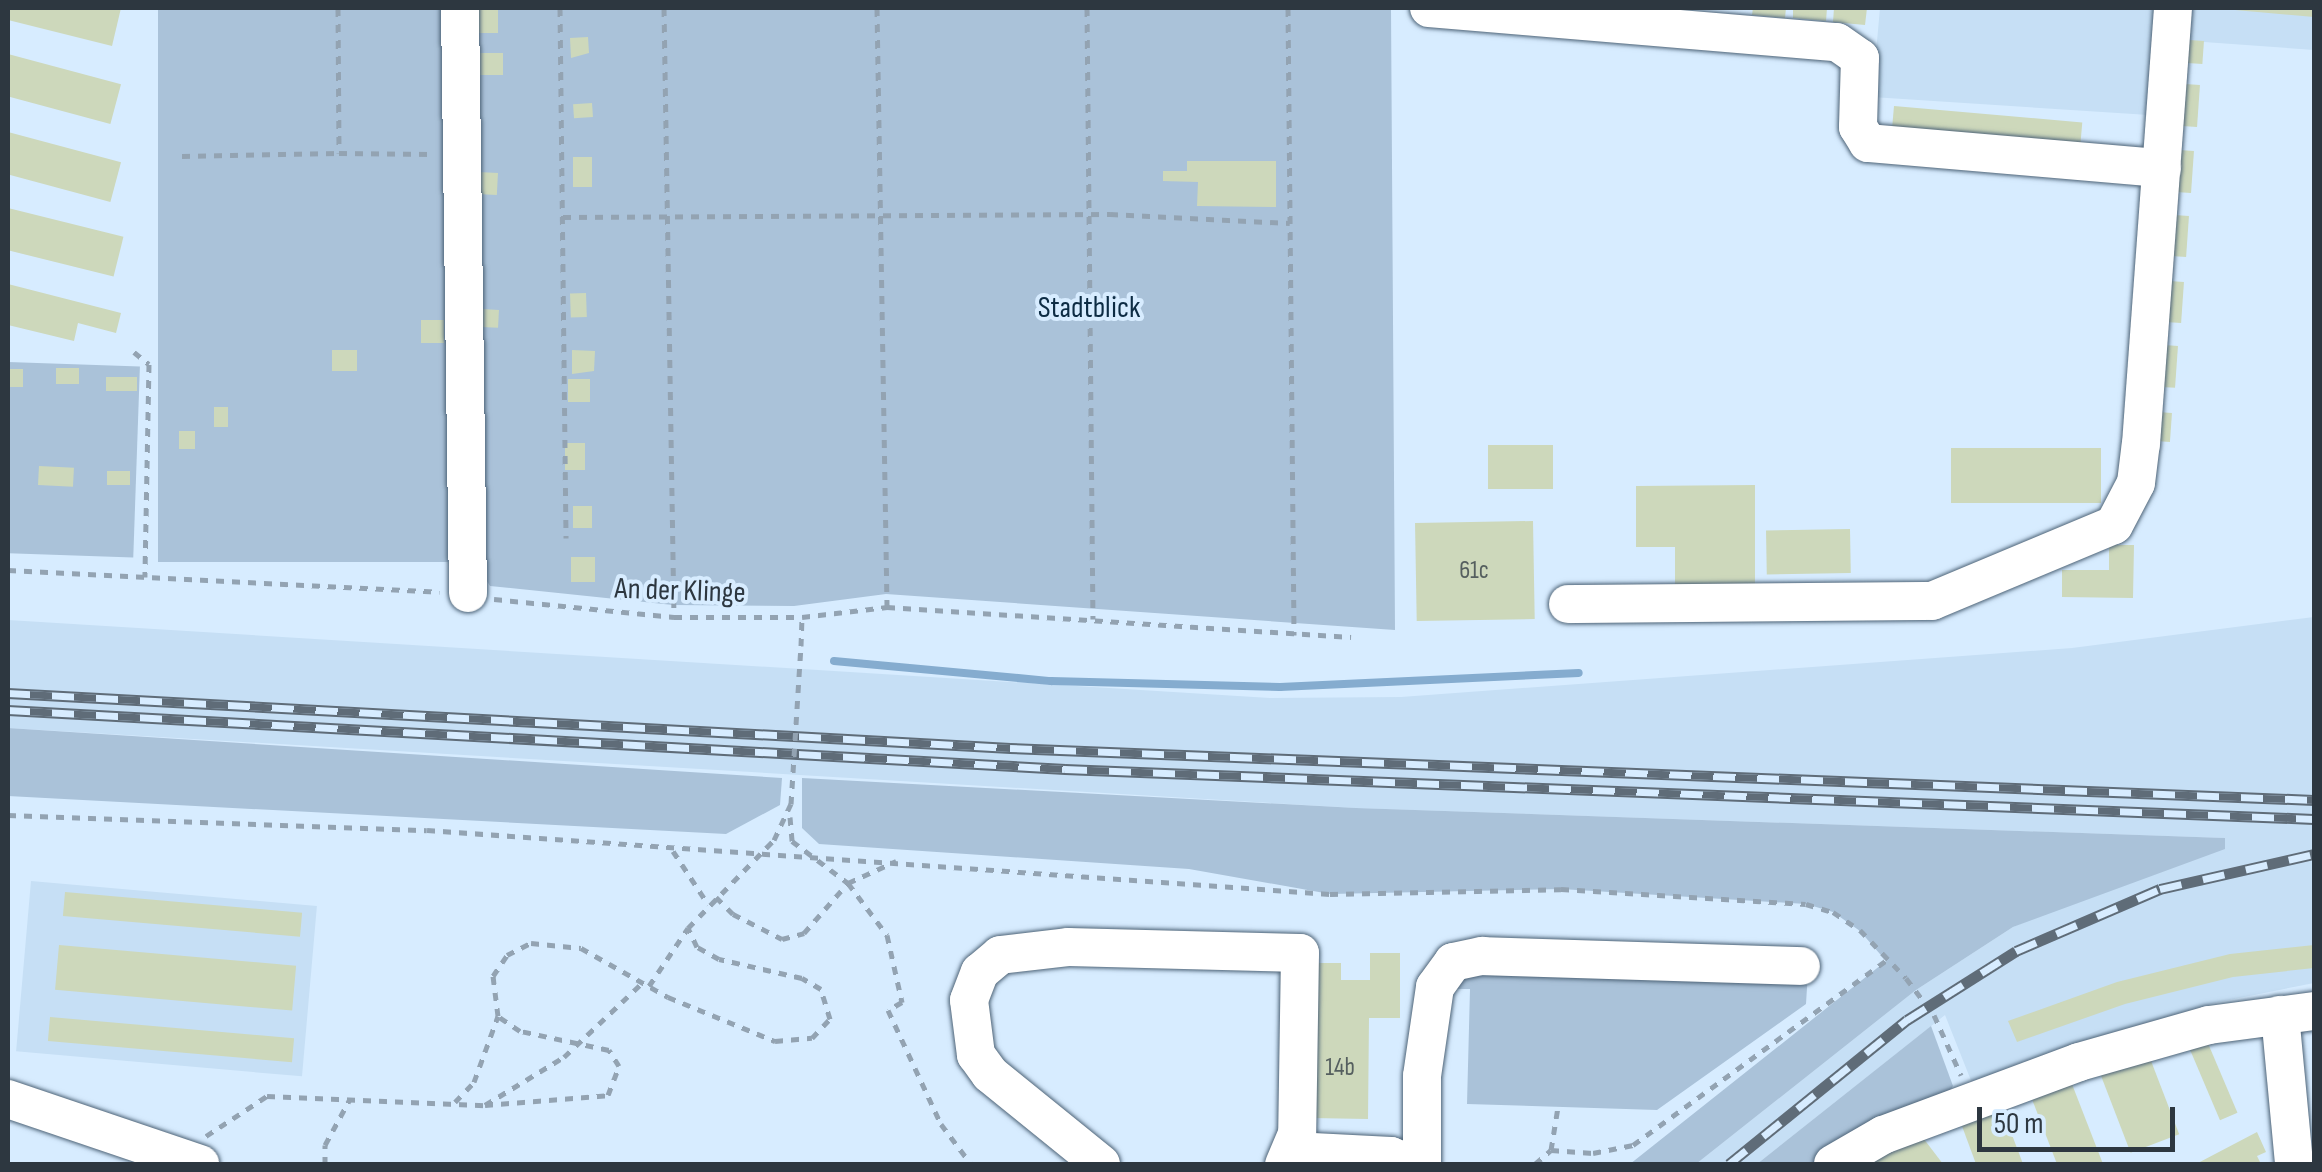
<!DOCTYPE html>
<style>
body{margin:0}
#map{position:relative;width:2322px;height:1172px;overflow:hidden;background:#d7ecff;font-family:"Sofia Sans Condensed",sans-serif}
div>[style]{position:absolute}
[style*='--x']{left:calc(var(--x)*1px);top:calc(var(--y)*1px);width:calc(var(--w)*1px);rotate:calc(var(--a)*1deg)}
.built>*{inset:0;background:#c6dff5;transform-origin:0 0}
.green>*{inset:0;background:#aac2d9;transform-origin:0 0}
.stream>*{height:8px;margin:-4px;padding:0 4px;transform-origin:4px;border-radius:4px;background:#85accf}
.building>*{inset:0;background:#cdd8bb;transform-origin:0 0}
.path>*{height:5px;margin-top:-2.5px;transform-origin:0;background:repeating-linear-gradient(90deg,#93a3b2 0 8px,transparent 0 16px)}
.roads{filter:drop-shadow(0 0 2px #4d6377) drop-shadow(0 0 2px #4d6377)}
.minor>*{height:38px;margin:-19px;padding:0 19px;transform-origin:19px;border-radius:19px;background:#fff}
.rail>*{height:11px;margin-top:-5.5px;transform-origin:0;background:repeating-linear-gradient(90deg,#d7ecff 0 22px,#5f6c78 0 44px);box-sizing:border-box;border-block:2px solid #5f6c78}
.path-bridge>*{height:5px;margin-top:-2.5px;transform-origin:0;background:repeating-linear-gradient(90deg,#93a3b2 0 8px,transparent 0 16px)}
span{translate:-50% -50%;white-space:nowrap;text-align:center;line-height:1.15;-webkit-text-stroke:8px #d7ecff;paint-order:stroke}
.number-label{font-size:25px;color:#555f5f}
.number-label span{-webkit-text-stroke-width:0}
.park-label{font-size:30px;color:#0d2c44}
.street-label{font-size:30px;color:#2d3740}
.frame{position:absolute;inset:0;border:10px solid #2d3740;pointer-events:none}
.scale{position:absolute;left:1977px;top:1107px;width:198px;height:45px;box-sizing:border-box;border:5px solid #2d3740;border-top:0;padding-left:12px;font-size:30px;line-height:35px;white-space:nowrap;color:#2d3740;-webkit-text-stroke:8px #d7ecff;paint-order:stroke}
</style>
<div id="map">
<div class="built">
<div style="clip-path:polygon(1880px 8px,2314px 8px,2314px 50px,2190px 41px,2180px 117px,1872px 97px)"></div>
<div style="clip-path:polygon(2314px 617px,2314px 983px,2214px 1003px,1972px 1083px,1945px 1015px,1757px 1164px,1696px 1164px,1916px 990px,2013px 927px,2225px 838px,1356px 808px,8px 728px,8px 620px,1270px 698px,1401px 697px,2072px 648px)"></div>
<div style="left:31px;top:881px;width:287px;height:171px;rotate:5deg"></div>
</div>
<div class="green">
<div style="left:158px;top:8px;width:290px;height:554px"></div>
<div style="clip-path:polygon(474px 8px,1391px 8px,1395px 630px,886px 594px,794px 606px,673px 605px,490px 586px,477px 565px)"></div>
<div style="left:8px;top:362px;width:132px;height:191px;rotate:2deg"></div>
<div style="clip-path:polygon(8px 728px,782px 778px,780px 805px,726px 834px,8px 796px)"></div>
<div style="clip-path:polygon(802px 778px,1356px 808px,2225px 838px,2225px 849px,2013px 927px,1916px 990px,1696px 1164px,1630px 1164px,1886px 961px,1860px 931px,1833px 912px,1806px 904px,1561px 889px,1330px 894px,1189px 869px,819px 844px,802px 828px)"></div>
<div style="clip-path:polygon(1809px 955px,1806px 1004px,1657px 1110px,1467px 1104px,1470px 989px,1456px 989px,1456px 965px)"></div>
<div style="clip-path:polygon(1931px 1026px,1953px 1086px,1944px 1099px,1814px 1164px,1757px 1164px)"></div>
</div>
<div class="stream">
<div style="--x:834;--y:661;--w:218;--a:5.3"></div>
<div style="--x:1051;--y:681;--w:229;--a:1.5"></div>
<div style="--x:1280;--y:687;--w:299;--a:-2.7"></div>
</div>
<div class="building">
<div style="clip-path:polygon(8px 8px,121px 8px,112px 46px,8px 20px)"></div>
<div style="clip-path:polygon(474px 8px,498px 8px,498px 33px,478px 33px)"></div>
<div style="clip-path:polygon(1753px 8px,1786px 8px,1785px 18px,1752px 15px)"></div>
<div style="clip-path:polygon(1793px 8px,1827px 8px,1826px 21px,1793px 18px)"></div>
<div style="clip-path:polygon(1834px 8px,1867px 8px,1865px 25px,1833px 22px)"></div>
<div style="clip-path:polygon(2236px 8px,2314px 8px,2314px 17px,2235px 10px)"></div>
<div style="clip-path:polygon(588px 37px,589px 53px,571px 58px,570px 38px)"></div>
<div style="left:2189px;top:40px;width:15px;height:23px;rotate:4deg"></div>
<div style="left:477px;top:53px;width:26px;height:22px"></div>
<div style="left:8px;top:54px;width:117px;height:41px;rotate:15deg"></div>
<div style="left:2185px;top:84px;width:15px;height:42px;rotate:4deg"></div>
<div style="left:592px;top:103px;width:14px;height:19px;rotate:86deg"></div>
<div style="left:1894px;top:106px;width:189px;height:22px;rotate:5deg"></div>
<div style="left:8px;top:132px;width:117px;height:41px;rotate:15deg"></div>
<div style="left:2179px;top:150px;width:15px;height:42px;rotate:4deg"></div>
<div style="left:573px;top:157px;width:19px;height:30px"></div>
<div style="clip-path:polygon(1187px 161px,1276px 161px,1276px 207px,1197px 206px,1198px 182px,1163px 181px,1163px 171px,1187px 171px)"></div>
<div style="left:478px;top:172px;width:20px;height:22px;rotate:3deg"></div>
<div style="left:8px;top:208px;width:119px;height:41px;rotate:14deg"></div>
<div style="left:2174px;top:215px;width:15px;height:41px;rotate:4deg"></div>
<div style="left:2169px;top:281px;width:15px;height:41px;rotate:4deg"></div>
<div style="clip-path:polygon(8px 284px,121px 313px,116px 333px,78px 323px,74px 341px,8px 325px)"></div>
<div style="left:586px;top:293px;width:24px;height:16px;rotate:88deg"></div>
<div style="left:482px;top:309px;width:17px;height:18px;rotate:3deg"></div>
<div style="left:421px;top:320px;width:23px;height:23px"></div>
<div style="left:2164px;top:345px;width:14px;height:42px;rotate:4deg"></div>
<div style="left:332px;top:350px;width:25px;height:21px"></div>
<div style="clip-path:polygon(572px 350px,595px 351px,594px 371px,572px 374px)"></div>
<div style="left:56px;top:368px;width:23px;height:16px"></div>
<div style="left:8px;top:369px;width:15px;height:18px"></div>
<div style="left:106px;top:377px;width:31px;height:14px"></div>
<div style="left:568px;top:379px;width:22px;height:23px"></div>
<div style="left:214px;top:407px;width:14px;height:20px"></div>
<div style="left:2158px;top:412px;width:14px;height:29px;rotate:4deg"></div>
<div style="left:179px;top:431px;width:16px;height:18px"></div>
<div style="left:565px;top:443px;width:20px;height:27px"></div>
<div style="left:1488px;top:445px;width:65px;height:44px"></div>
<div style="left:1951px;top:448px;width:150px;height:55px"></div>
<div style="left:39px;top:466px;width:35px;height:19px;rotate:3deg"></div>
<div style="left:107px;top:471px;width:23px;height:14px"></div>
<div style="clip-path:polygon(1755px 485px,1755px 591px,1675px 591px,1675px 547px,1636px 547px,1636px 486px)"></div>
<div style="left:573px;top:506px;width:19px;height:22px"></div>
<div style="left:1533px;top:521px;width:98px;height:118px;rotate:89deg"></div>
<div style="left:1850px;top:529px;width:44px;height:84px;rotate:89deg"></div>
<div style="clip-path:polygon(2109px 545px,2134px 545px,2133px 598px,2062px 597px,2062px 570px,2109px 570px)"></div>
<div style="left:595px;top:557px;width:25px;height:24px;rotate:90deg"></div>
<div style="left:65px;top:892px;width:238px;height:24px;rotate:5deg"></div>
<div style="left:59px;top:945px;width:238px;height:45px;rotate:5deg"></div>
<div style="clip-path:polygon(2314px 945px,2314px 968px,2233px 977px,2125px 1004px,2017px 1042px,2008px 1021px,2117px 982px,2230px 954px)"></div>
<div style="clip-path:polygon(1370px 953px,1400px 953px,1400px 1018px,1369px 1018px,1368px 1119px,1311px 1118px,1314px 963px,1341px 963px,1341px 980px,1370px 980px)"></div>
<div style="left:50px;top:1017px;width:245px;height:24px;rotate:5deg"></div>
<div style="left:2207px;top:1041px;width:78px;height:19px;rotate:67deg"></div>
<div style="left:2148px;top:1053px;width:87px;height:52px;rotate:69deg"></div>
<div style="clip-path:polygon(2070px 1079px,2103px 1164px,2057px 1164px,2030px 1094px)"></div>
<div style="clip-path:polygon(2000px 1103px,2023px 1164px,1976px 1164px,1959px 1118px)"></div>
<div style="clip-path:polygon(1917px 1130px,1943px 1164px,1860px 1164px)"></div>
<div style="clip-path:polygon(2257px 1132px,2266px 1152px,2257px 1156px,2261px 1164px,2196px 1164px)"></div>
</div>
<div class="path">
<div style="--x:338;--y:8;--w:145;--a:89.6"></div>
<div style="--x:339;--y:153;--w:92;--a:0.6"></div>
<div style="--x:560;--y:8;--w:530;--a:89.35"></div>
<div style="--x:664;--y:8;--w:609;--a:89.06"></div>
<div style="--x:877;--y:8;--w:599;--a:89.04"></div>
<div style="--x:1087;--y:8;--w:611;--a:89.44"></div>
<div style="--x:1288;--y:8;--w:627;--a:89.45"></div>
<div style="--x:182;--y:156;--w:157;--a:-1.1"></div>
<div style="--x:563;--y:217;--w:547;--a:-0.31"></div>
<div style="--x:1110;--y:214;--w:180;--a:2.9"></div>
<div style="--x:134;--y:352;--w:19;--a:39"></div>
<div style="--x:149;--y:364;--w:213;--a:91.1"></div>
<div style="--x:8;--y:570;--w:432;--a:2.9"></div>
<div style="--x:494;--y:599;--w:181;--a:5.7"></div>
<div style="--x:674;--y:617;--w:128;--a:0"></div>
<div style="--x:802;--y:617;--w:86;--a:-6.7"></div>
<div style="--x:887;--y:607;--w:465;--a:3.7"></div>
<div style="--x:801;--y:646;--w:29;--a:-88"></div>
<div style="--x:8;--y:815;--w:419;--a:2.1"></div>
<div style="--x:427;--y:830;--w:905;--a:4.05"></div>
<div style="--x:1330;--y:894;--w:231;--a:-1.2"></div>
<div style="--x:1561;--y:889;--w:245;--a:3.5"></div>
<div style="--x:1806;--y:904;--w:28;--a:17"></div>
<div style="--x:1833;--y:912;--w:32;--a:34"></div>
<div style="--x:1860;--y:930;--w:66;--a:46.2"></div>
<div style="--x:1906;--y:978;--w:46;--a:52.9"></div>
<div style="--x:1934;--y:1015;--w:66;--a:65.8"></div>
<div style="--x:790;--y:817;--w:24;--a:85"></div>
<div style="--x:792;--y:841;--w:70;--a:36.9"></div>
<div style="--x:848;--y:883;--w:65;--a:53.1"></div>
<div style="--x:887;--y:935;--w:69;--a:77.4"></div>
<div style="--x:902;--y:1002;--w:16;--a:150"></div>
<div style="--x:888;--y:1010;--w:126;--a:65.1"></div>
<div style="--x:941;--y:1124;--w:50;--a:53.1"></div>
<div style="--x:673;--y:851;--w:64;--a:56.6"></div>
<div style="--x:716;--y:897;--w:24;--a:45"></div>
<div style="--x:733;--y:914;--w:55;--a:27"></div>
<div style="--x:782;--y:939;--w:23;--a:-15"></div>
<div style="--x:804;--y:933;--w:67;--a:-48.7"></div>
<div style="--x:848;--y:883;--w:53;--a:-24.6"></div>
<div style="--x:649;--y:986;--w:70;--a:-56.1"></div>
<div style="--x:455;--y:1102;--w:28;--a:-46"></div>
<div style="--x:474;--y:1082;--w:70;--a:-70"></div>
<div style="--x:485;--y:1105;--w:92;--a:-31.3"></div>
<div style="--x:564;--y:1057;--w:109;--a:-43.5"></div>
<div style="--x:206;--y:1136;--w:73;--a:-33.3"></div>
<div style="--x:267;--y:1096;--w:218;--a:2.4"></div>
<div style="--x:485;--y:1105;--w:123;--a:-4.6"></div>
<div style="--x:608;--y:1095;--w:31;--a:-69"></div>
<div style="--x:619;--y:1066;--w:19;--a:-122"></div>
<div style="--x:609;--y:1050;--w:91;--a:-167.9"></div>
<div style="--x:520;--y:1031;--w:27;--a:-146"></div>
<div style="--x:498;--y:1016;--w:40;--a:-97.1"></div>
<div style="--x:493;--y:976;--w:25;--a:-56"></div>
<div style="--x:507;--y:955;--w:27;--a:-27"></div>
<div style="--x:531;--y:943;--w:50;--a:5.7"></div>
<div style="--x:581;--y:948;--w:100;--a:29.4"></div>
<div style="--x:668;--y:997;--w:116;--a:22.4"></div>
<div style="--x:775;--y:1041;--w:37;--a:-5"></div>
<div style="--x:812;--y:1038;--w:26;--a:-47"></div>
<div style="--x:830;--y:1019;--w:31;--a:-107"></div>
<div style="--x:821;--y:989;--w:22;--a:-150"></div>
<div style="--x:802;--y:978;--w:85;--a:-167.1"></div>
<div style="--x:719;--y:959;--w:25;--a:-151"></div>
<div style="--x:697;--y:947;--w:21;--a:-115"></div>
<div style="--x:688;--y:928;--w:123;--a:-45.7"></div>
<div style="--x:774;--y:840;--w:40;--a:-65"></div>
<div style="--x:1551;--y:1150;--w:42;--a:4.1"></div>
<div style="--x:1593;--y:1153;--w:41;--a:-11.3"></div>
<div style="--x:1633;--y:1145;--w:314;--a:-36.1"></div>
<div style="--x:325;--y:1164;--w:19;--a:-90"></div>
<div style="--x:325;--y:1145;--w:52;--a:-61.5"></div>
<div style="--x:1535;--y:1164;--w:21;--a:-41"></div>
<div style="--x:1551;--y:1150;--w:44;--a:-80.8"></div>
</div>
<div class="roads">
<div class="minor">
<div style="--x:460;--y:8;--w:585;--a:89.22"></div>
<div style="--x:1429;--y:8;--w:409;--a:4.8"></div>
<div style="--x:1837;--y:42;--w:28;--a:35"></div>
<div style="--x:1860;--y:58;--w:69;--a:91.7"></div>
<div style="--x:1858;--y:127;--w:19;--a:58"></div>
<div style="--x:1868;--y:143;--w:295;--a:4.9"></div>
<div style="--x:1568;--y:604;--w:364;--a:-0.5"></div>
<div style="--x:1932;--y:601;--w:197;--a:-22.7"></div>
<div style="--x:2114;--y:525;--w:47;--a:-62.4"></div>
<div style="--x:2136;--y:483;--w:39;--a:-83"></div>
<div style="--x:2141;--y:444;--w:437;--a:-85.8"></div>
<div style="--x:2280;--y:1015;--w:150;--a:84.6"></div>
<div style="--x:8;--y:1099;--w:203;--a:18.7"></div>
<div style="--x:1293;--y:1151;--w:98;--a:2.9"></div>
<div style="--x:1391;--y:1156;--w:22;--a:22"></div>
<div style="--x:1101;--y:1164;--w:143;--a:-141"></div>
<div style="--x:990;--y:1074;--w:24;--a:-126"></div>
<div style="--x:976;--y:1055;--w:55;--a:-97.3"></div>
<div style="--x:969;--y:1000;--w:30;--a:-69"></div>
<div style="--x:980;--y:972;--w:26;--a:-40"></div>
<div style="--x:1000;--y:955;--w:68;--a:-6.7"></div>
<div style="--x:1068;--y:947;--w:232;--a:1.5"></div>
<div style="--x:1300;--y:953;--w:181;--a:90.9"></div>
<div style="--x:1297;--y:1134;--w:33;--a:113"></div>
<div style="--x:1422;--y:1164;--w:88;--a:-90"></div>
<div style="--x:1422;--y:1076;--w:90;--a:-81.7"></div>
<div style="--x:1435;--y:987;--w:31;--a:-54"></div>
<div style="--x:1453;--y:962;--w:30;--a:-12"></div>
<div style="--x:1482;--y:956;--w:319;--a:1.8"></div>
<div style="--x:1833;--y:1164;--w:58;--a:-30.1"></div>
<div style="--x:1883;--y:1135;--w:209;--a:-20.4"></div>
<div style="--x:2079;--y:1062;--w:135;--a:-15.9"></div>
<div style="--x:2209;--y:1025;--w:106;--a:-7.6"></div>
</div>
</div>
<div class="rail">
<div style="--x:8;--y:693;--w:1004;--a:3.14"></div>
<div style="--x:1010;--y:748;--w:1305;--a:2.28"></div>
<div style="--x:8;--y:710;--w:1059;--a:3.19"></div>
<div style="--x:1065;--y:769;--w:1250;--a:2.29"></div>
<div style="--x:1729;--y:1164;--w:229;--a:-39"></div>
<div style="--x:1907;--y:1020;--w:129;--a:-32.3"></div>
<div style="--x:2016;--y:951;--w:157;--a:-23.3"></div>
<div style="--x:2160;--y:889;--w:158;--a:-12.8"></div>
</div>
<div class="path-bridge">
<div style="--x:791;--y:804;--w:158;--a:-86.4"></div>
</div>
<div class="number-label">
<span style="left:1474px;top:571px">61c</span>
<span style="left:1340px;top:1068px">14b</span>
</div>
<div class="park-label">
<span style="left:1089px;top:308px">Stadtblick</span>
</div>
<div class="street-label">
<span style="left:680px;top:591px;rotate:2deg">An der Klinge</span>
</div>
<div class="frame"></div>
<div class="scale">50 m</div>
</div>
